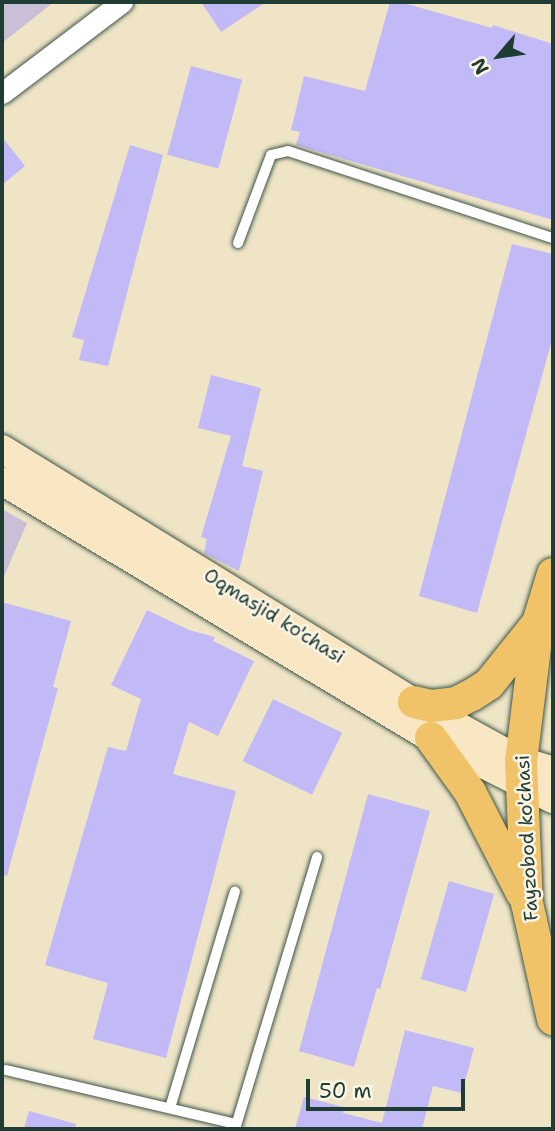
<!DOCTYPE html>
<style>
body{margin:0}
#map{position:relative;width:555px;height:1131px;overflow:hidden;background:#efe5c6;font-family:"Shantell Sans",sans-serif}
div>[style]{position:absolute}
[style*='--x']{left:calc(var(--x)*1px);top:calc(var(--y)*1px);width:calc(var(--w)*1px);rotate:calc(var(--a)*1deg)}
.industrial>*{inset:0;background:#c9bfd7}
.building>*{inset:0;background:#c2b9f7;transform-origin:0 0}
.roads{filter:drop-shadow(0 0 2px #3e564a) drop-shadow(0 0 2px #3e564a)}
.service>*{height:10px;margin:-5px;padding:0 5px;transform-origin:5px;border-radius:5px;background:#fff}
.minor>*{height:21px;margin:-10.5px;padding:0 10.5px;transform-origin:10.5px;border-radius:10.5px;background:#fff}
.secondary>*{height:28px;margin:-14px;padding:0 14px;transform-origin:14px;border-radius:14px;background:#f9e7c3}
.primary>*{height:32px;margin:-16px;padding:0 16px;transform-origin:16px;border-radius:16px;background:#f0c369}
span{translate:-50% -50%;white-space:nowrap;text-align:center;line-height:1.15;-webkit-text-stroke:5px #fcf5e5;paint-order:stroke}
.street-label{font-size:19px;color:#1f3d34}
.frame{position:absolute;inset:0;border:4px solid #1f3d34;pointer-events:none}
.north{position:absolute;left:464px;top:21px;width:70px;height:70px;-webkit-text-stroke:5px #fcf5e5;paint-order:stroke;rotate:241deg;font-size:19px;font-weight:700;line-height:28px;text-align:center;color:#1f3d34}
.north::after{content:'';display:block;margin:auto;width:24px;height:32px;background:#1f3d34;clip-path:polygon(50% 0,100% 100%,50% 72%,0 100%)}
.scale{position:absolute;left:306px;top:1079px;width:159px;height:32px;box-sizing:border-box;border:4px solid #1f3d34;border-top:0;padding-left:9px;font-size:21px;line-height:24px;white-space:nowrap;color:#1f3d34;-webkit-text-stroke:5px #fcf5e5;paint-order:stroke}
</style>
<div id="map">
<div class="industrial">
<div style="clip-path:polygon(2px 2px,54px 2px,2px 43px)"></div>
<div style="clip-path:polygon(2px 509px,27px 523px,2px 581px)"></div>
</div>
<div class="building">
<div style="clip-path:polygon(201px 2px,266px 2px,221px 32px)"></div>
<div style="clip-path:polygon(390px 2px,400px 2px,492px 28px,493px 25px,553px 44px,553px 220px,296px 145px,300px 132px,291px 130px,304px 76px,365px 91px)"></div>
<div style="left:191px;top:66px;width:53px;height:92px;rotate:15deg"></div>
<div style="clip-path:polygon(2px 137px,25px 166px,2px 185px)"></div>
<div style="clip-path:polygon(130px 145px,163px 155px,108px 366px,79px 360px,84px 340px,72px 337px)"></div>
<div style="clip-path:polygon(512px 244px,553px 254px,553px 336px,477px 613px,419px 596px)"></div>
<div style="clip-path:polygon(211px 375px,261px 388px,242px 466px,263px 471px,239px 571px,204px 553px,207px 539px,201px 537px,231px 436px,198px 428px)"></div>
<div style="clip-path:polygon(2px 602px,71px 621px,53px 687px,58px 688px,7px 876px,2px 875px)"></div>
<div style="clip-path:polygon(147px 610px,189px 630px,215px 637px,213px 641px,254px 661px,218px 736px,189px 722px,173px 774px,236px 791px,166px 1058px,93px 1039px,108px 983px,45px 965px,108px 747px,126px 751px,141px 699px,111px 685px)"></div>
<div style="left:273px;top:699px;width:77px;height:69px;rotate:26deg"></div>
<div style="clip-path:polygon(368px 794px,430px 811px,380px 989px,377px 988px,354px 1067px,299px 1051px)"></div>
<div style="left:449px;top:881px;width:47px;height:102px;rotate:16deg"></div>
<div style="clip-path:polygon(405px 1030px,474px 1048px,462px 1093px,433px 1086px,422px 1129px,295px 1129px,304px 1097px,344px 1107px,343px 1113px,382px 1123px)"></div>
<div style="clip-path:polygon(29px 1111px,76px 1124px,75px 1129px,24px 1129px)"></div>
</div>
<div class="roads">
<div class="service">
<div style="--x:238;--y:243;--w:94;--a:-69.4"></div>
<div style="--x:271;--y:155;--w:17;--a:-13"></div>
<div style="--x:288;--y:151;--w:279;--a:18.2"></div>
<div style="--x:6;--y:1070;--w:236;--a:13.2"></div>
<div style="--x:170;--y:1108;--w:226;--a:-73.3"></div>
<div style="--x:235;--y:1129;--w:284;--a:-73.2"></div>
</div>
<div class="minor">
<div style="--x:2;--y:93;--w:151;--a:-37.2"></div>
</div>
<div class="secondary">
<div style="--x:2;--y:449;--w:483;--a:31.6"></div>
<div style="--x:414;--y:702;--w:122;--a:28.9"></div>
<div style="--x:521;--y:761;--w:34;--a:17"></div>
<div style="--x:2;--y:481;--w:500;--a:30.92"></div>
<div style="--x:431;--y:738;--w:136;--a:26.6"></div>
</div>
<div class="primary">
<div style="--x:553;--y:574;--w:51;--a:107"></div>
<div style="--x:538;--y:623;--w:139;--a:97"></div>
<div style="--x:521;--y:761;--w:142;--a:87.6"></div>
<div style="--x:527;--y:903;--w:119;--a:77.4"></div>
<div style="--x:414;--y:702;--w:18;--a:13"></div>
<div style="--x:432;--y:706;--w:24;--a:-7"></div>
<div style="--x:456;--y:703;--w:18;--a:-27"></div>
<div style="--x:472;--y:695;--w:20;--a:-33"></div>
<div style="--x:489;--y:684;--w:77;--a:-51.3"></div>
<div style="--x:431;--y:738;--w:67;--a:54.2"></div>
<div style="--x:470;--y:792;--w:114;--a:62.8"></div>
</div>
</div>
<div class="street-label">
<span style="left:274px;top:616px;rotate:32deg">Oqmasjid ko'chasi</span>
<span style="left:527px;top:838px;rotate:-93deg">Fayzobod ko'chasi</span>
</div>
<div class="frame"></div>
<div class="north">N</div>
<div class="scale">50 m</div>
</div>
